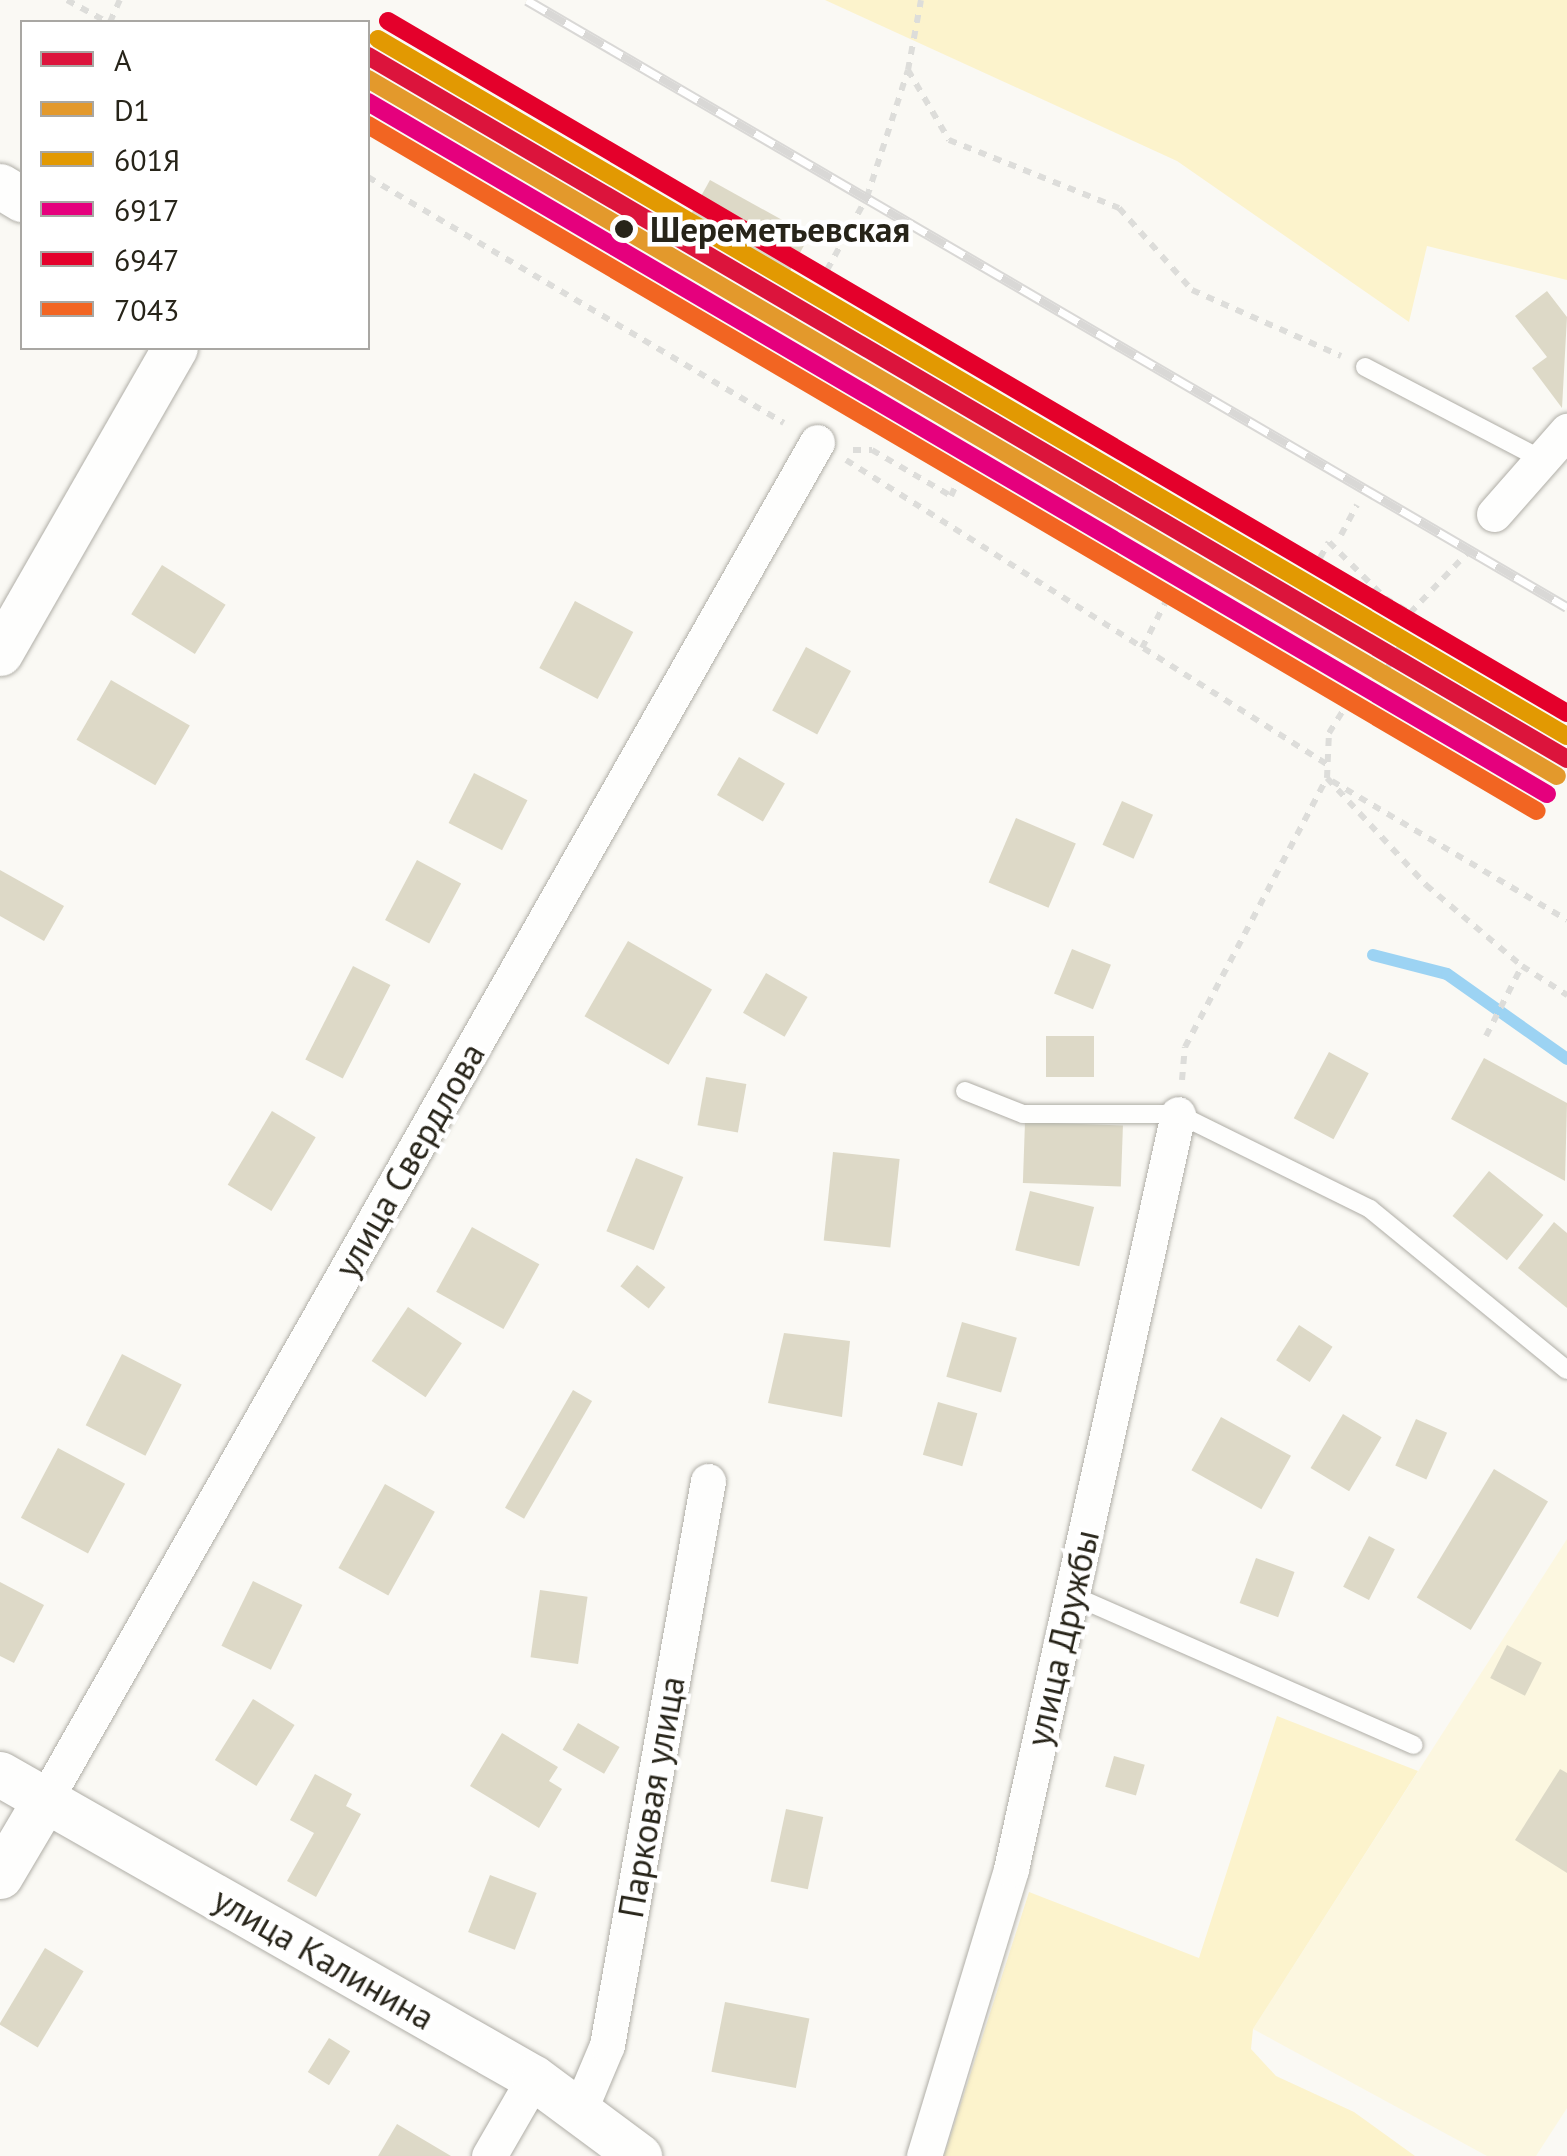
<!DOCTYPE html>
<meta charset="utf-8">
<style>
body{margin:0}
#map{position:relative;width:1567px;height:2156px;overflow:hidden;background:#faf9f4;font-family:"PT Sans",sans-serif}
div>[style]{position:absolute}
[style*='--x']{left:calc(var(--x)*1px);top:calc(var(--y)*1px);width:calc(var(--w)*1px);rotate:calc(var(--a)*1deg)}
.built>*{inset:0;background:#fcf7e0}
.green>*{inset:0;background:#fcf3cc}
.stream>*{height:12px;margin:-6px;padding:0 6px;transform-origin:6px;border-radius:6px;background:#9cd3f3}
.building>*{inset:0;background:#ddd9c7;transform-origin:0 0}
.path>*{height:6px;margin-top:-3px;transform-origin:0;background:repeating-linear-gradient(90deg,#ddddda 0 8px,transparent 0 16px)}
.roads{filter:drop-shadow(0 0 2px #b0aea7) drop-shadow(0 0 2px #b0aea7)}
.service>*{height:18px;margin:-9px;padding:0 9px;transform-origin:9px;border-radius:9px;background:#fefefd}
.minor>*{height:35px;margin:-17.5px;padding:0 17.5px;transform-origin:17.5px;border-radius:17.5px;background:#fefefd}
.tertiary>*{height:45px;margin:-22.5px;padding:0 22.5px;transform-origin:22.5px;border-radius:22.5px;background:#fefefd}
.rail>*{height:11px;margin-top:-5.5px;transform-origin:0;background:repeating-linear-gradient(90deg,#fff 0 22px,#d9d8d6 0 44px);box-sizing:border-box;border-block:2px solid #d9d8d6}
.rail-1>*{height:18px;margin:-9px;padding:0 9px;transform-origin:9px;border-radius:9px;background:#dc143c}
.rail-2>*{height:18px;margin:-9px;padding:0 9px;transform-origin:9px;border-radius:9px;background:#e3992c}
.rail-3>*{height:18px;margin:-9px;padding:0 9px;transform-origin:9px;border-radius:9px;background:#e29902}
.rail-4>*{height:18px;margin:-9px;padding:0 9px;transform-origin:9px;border-radius:9px;background:#e5007d}
.rail-5>*{height:18px;margin:-9px;padding:0 9px;transform-origin:9px;border-radius:9px;background:#e4002b}
.rail-6>*{height:18px;margin:-9px;padding:0 9px;transform-origin:9px;border-radius:9px;background:#f26522}
.dots>*{width:28px;height:28px;translate:-50% -50%;box-sizing:border-box;border:5px solid #fff;border-radius:50%}
span{translate:-50% -50%;white-space:nowrap;text-align:center;line-height:1.15;-webkit-text-stroke:9px #fff;paint-order:stroke}
.stop-label{font-size:35px;color:#272419;font-weight:700}
.left{translate:0 -50%;text-align:left}
.street-label{font-size:35px;color:#272419}
.legend{position:absolute;left:20px;top:20px;width:350px;height:330px;box-sizing:border-box;background:#fff;border:2px solid #a9a7a3;margin:0;padding:12px 18px;list-style:none;font-size:30px;color:#272419}
.legend li{display:flex;align-items:center;gap:20px;height:50px}
.legend b{width:50px;border:2px solid #a9a7a3}
</style>
<div id="map">
<div class="built">
<div style="clip-path:polygon(1567px 1539px,1567px 2108px,1536px 2156px,1487px 2156px,1253px 2029px)"></div>
</div>
<div class="green">
<div style="clip-path:polygon(825px 0,1567px 0,1567px 280px,1427px 246px,1409px 322px,1177px 161px)"></div>
<div style="clip-path:polygon(1277px 1716px,1418px 1771px,1253px 2029px,1251px 2049px,1276px 2076px,1354px 2112px,1415px 2156px,944px 2156px,1029px 1892px,1199px 1958px)"></div>
</div>
<div class="stream">
<div style="--x:1373;--y:955;--w:76;--a:14.4"></div>
<div style="--x:1447;--y:974;--w:147;--a:35.3"></div>
</div>
<div class="building">
<div style="left:710px;top:180px;width:114px;height:45px;rotate:29deg"></div>
<div style="clip-path:polygon(1547px 291px,1567px 317px,1562px 408px,1532px 368px,1547px 357px,1515px 316px)"></div>
<div style="left:162px;top:565px;width:75px;height:58px;rotate:32deg"></div>
<div style="left:575px;top:601px;width:66px;height:76px;rotate:28deg"></div>
<div style="left:806px;top:647px;width:51px;height:72px;rotate:28deg"></div>
<div style="left:111px;top:680px;width:91px;height:69px;rotate:30deg"></div>
<div style="left:739px;top:757px;width:53px;height:44px;rotate:30deg"></div>
<div style="left:474px;top:773px;width:60px;height:56px;rotate:27deg"></div>
<div style="left:1122px;top:801px;width:34px;height:48px;rotate:24deg"></div>
<div style="left:1016px;top:818px;width:65px;height:70px;rotate:23deg"></div>
<div style="left:417px;top:860px;width:50px;height:68px;rotate:28deg"></div>
<div style="clip-path:polygon(0 870px,64px 906px,44px 941px,0 916px)"></div>
<div style="left:628px;top:941px;width:97px;height:87px;rotate:30deg"></div>
<div style="left:1072px;top:949px;width:42px;height:48px;rotate:22deg"></div>
<div style="left:353px;top:966px;width:42px;height:105px;rotate:27deg"></div>
<div style="left:766px;top:973px;width:48px;height:46px;rotate:30deg"></div>
<div style="left:1046px;top:1036px;width:48px;height:41px"></div>
<div style="left:1329px;top:1052px;width:45px;height:75px;rotate:28deg"></div>
<div style="clip-path:polygon(1484px 1058px,1567px 1103px,1565px 1181px,1451px 1119px)"></div>
<div style="left:706px;top:1077px;width:41px;height:49px;rotate:10deg"></div>
<div style="left:272px;top:1111px;width:51px;height:86px;rotate:31deg"></div>
<div style="left:1025px;top:1122px;width:98px;height:61px;rotate:2deg"></div>
<div style="left:833px;top:1152px;width:67px;height:89px;rotate:6deg"></div>
<div style="left:636px;top:1158px;width:51px;height:79px;rotate:22deg"></div>
<div style="left:1489px;top:1171px;width:70px;height:58px;rotate:39deg"></div>
<div style="left:1030px;top:1191px;width:66px;height:61px;rotate:14deg"></div>
<div style="clip-path:polygon(1554px 1222px,1567px 1233px,1567px 1308px,1518px 1268px)"></div>
<div style="left:472px;top:1227px;width:77px;height:74px;rotate:29deg"></div>
<div style="left:637px;top:1265px;width:36px;height:27px;rotate:38deg"></div>
<div style="left:408px;top:1307px;width:65px;height:65px;rotate:34deg"></div>
<div style="left:962px;top:1322px;width:57px;height:57px;rotate:16deg"></div>
<div style="left:1299px;top:1325px;width:40px;height:42px;rotate:33deg"></div>
<div style="clip-path:polygon(784px 1333px,850px 1341px,842px 1417px,768px 1403px)"></div>
<div style="left:122px;top:1354px;width:67px;height:80px;rotate:27deg"></div>
<div style="left:573px;top:1390px;width:22px;height:136px;rotate:30deg"></div>
<div style="left:938px;top:1402px;width:41px;height:55px;rotate:16deg"></div>
<div style="left:1343px;top:1414px;width:45px;height:63px;rotate:31deg"></div>
<div style="left:1221px;top:1417px;width:80px;height:61px;rotate:29deg"></div>
<div style="left:1416px;top:1419px;width:34px;height:51px;rotate:24deg"></div>
<div style="left:58px;top:1448px;width:76px;height:79px;rotate:28deg"></div>
<div style="left:1494px;top:1469px;width:63px;height:150px;rotate:31deg"></div>
<div style="left:385px;top:1484px;width:57px;height:96px;rotate:29deg"></div>
<div style="left:1369px;top:1536px;width:29px;height:57px;rotate:27deg"></div>
<div style="left:1256px;top:1558px;width:41px;height:48px;rotate:20deg"></div>
<div style="left:253px;top:1581px;width:55px;height:72px;rotate:26deg"></div>
<div style="clip-path:polygon(0 1582px,44px 1605px,14px 1663px,0 1656px)"></div>
<div style="left:540px;top:1590px;width:48px;height:68px;rotate:8deg"></div>
<div style="left:1507px;top:1645px;width:39px;height:37px;rotate:27deg"></div>
<div style="left:253px;top:1699px;width:49px;height:72px;rotate:32deg"></div>
<div style="left:578px;top:1723px;width:48px;height:31px;rotate:30deg"></div>
<div style="clip-path:polygon(502px 1733px,558px 1767px,549px 1781px,562px 1789px,539px 1828px,470px 1786px)"></div>
<div style="left:1114px;top:1756px;width:32px;height:32px;rotate:16deg"></div>
<div style="clip-path:polygon(1560px 1769px,1567px 1773px,1567px 1873px,1515px 1840px)"></div>
<div style="clip-path:polygon(315px 1774px,352px 1794px,346px 1806px,361px 1814px,316px 1897px,287px 1881px,314px 1833px,290px 1820px)"></div>
<div style="left:786px;top:1809px;width:38px;height:74px;rotate:12deg"></div>
<div style="left:490px;top:1875px;width:50px;height:61px;rotate:21deg"></div>
<div style="left:45px;top:1948px;width:45px;height:89px;rotate:31deg"></div>
<div style="left:725px;top:2002px;width:86px;height:71px;rotate:11deg"></div>
<div style="left:329px;top:2038px;width:25px;height:40px;rotate:32deg"></div>
<div style="clip-path:polygon(397px 2124px,451px 2156px,378px 2156px)"></div>
</div>
<div class="path">
<div style="--x:67;--y:0;--w:46;--a:28.8"></div>
<div style="--x:110;--y:22;--w:24;--a:-66"></div>
<div style="--x:908;--y:70;--w:81;--a:59.6"></div>
<div style="--x:949;--y:140;--w:183;--a:21.8"></div>
<div style="--x:1119;--y:208;--w:110;--a:48.3"></div>
<div style="--x:1192;--y:290;--w:163;--a:23.9"></div>
<div style="--x:368;--y:177;--w:483;--a:30.6"></div>
<div style="--x:827;--y:270;--w:83;--a:-61.3"></div>
<div style="--x:867;--y:197;--w:133;--a:-72.1"></div>
<div style="--x:908;--y:70;--w:71;--a:-79.5"></div>
<div style="--x:853;--y:450;--w:19;--a:0"></div>
<div style="--x:872;--y:450;--w:91;--a:30.2"></div>
<div style="--x:951;--y:496;--w:17;--a:-65"></div>
<div style="--x:846;--y:460;--w:570;--a:32.32"></div>
<div style="--x:1341;--y:535;--w:34;--a:-62"></div>
<div style="--x:1320;--y:558;--w:18;--a:-61"></div>
<div style="--x:1329;--y:542;--w:79;--a:45"></div>
<div style="--x:1142;--y:648;--w:51;--a:-62.9"></div>
<div style="--x:1327;--y:778;--w:146;--a:47.2"></div>
<div style="--x:1426;--y:885;--w:126;--a:40.2"></div>
<div style="--x:1522;--y:966;--w:54;--a:32.8"></div>
<div style="--x:1332;--y:781;--w:273;--a:30.6"></div>
<div style="--x:1486;--y:1036;--w:79;--a:-62.8"></div>
<div style="--x:1182;--y:1080;--w:33;--a:-85"></div>
<div style="--x:1185;--y:1047;--w:304;--a:-62.2"></div>
<div style="--x:1327;--y:778;--w:45;--a:-87.5"></div>
<div style="--x:1329;--y:733;--w:36;--a:-58"></div>
<div style="--x:1348;--y:703;--w:59;--a:30.5"></div>
<div style="--x:1399;--y:733;--w:19;--a:-54"></div>
<div style="--x:1410;--y:718;--w:45;--a:-149.5"></div>
<div style="--x:1371;--y:695;--w:62;--a:-58.9"></div>
<div style="--x:1403;--y:642;--w:39;--a:-151"></div>
<div style="--x:1369;--y:623;--w:30;--a:-57"></div>
<div style="--x:1385;--y:598;--w:29;--a:31"></div>
<div style="--x:1410;--y:613;--w:94;--a:-46.3"></div>
</div>
<div class="roads">
<div class="service">
<div style="--x:1365;--y:367;--w:196;--a:27.6"></div>
<div style="--x:965;--y:1091;--w:62;--a:21.6"></div>
<div style="--x:1023;--y:1114;--w:155;--a:0"></div>
<div style="--x:1178;--y:1114;--w:214;--a:26.3"></div>
<div style="--x:1370;--y:1209;--w:254;--a:39.3"></div>
<div style="--x:1072;--y:1595;--w:373;--a:23.7"></div>
</div>
<div class="minor">
<div style="--x:1494;--y:514;--w:111;--a:-48.7"></div>
<div style="--x:45;--y:1800;--w:1562;--a:-60.38"></div>
<div style="--x:580;--y:2109;--w:69;--a:-67.1"></div>
<div style="--x:607;--y:2045;--w:573;--a:-79.85"></div>
<div style="--x:489;--y:2156;--w:90;--a:-60"></div>
<div style="--x:924;--y:2156;--w:300;--a:-73.1"></div>
<div style="--x:1011;--y:1869;--w:773;--a:-77.53"></div>
</div>
<div class="tertiary">
<div style="--x:0;--y:186;--w:26;--a:31"></div>
<div style="--x:0;--y:653;--w:352;--a:-60.2"></div>
<div style="--x:0;--y:1774;--w:614;--a:29.65"></div>
<div style="--x:534;--y:2078;--w:131;--a:36.6"></div>
<div style="--x:0;--y:1876;--w:88;--a:-59.4"></div>
</div>
</div>
<div class="rail">
<div style="--x:527;--y:0;--w:1204;--a:30.27"></div>
</div>
<div class="rail-1">
<div style="--x:368;--y:56;--w:1390;--a:30.38"></div>
</div>
<div class="rail-2">
<div style="--x:368;--y:79;--w:1378;--a:30.38"></div>
</div>
<div class="rail-3">
<div style="--x:378;--y:39;--w:1378;--a:30.38"></div>
</div>
<div class="rail-4">
<div style="--x:368;--y:102;--w:1367;--a:30.41"></div>
</div>
<div class="rail-5">
<div style="--x:388;--y:21;--w:1367;--a:30.41"></div>
</div>
<div class="rail-6">
<div style="--x:368;--y:125;--w:1355;--a:30.41"></div>
</div>
<div class="dots">
<div style="left:624px;top:229px;background:#272419"></div>
</div>
<div class="stop-label">
<span class="left" style="left:650px;top:229px">Шереметьевская</span>
</div>
<div class="street-label">
<span style="left:409px;top:1160px;rotate:-60deg">улица Свердлова</span>
<span style="left:1062px;top:1638px;rotate:-77deg">улица Дружбы</span>
<span style="left:651px;top:1797px;rotate:-80deg">Парковая улица</span>
<span style="left:324px;top:1958px;rotate:30deg">улица Калинина</span>
</div>
<ul class="legend">
<li><b style="height:12px;background:#dc143c"></b>A</li>
<li><b style="height:12px;background:#e3992c"></b>D1</li>
<li><b style="height:12px;background:#e29902"></b>601Я</li>
<li><b style="height:12px;background:#e5007d"></b>6917</li>
<li><b style="height:12px;background:#e4002b"></b>6947</li>
<li><b style="height:12px;background:#f26522"></b>7043</li>
</ul>
</div>
